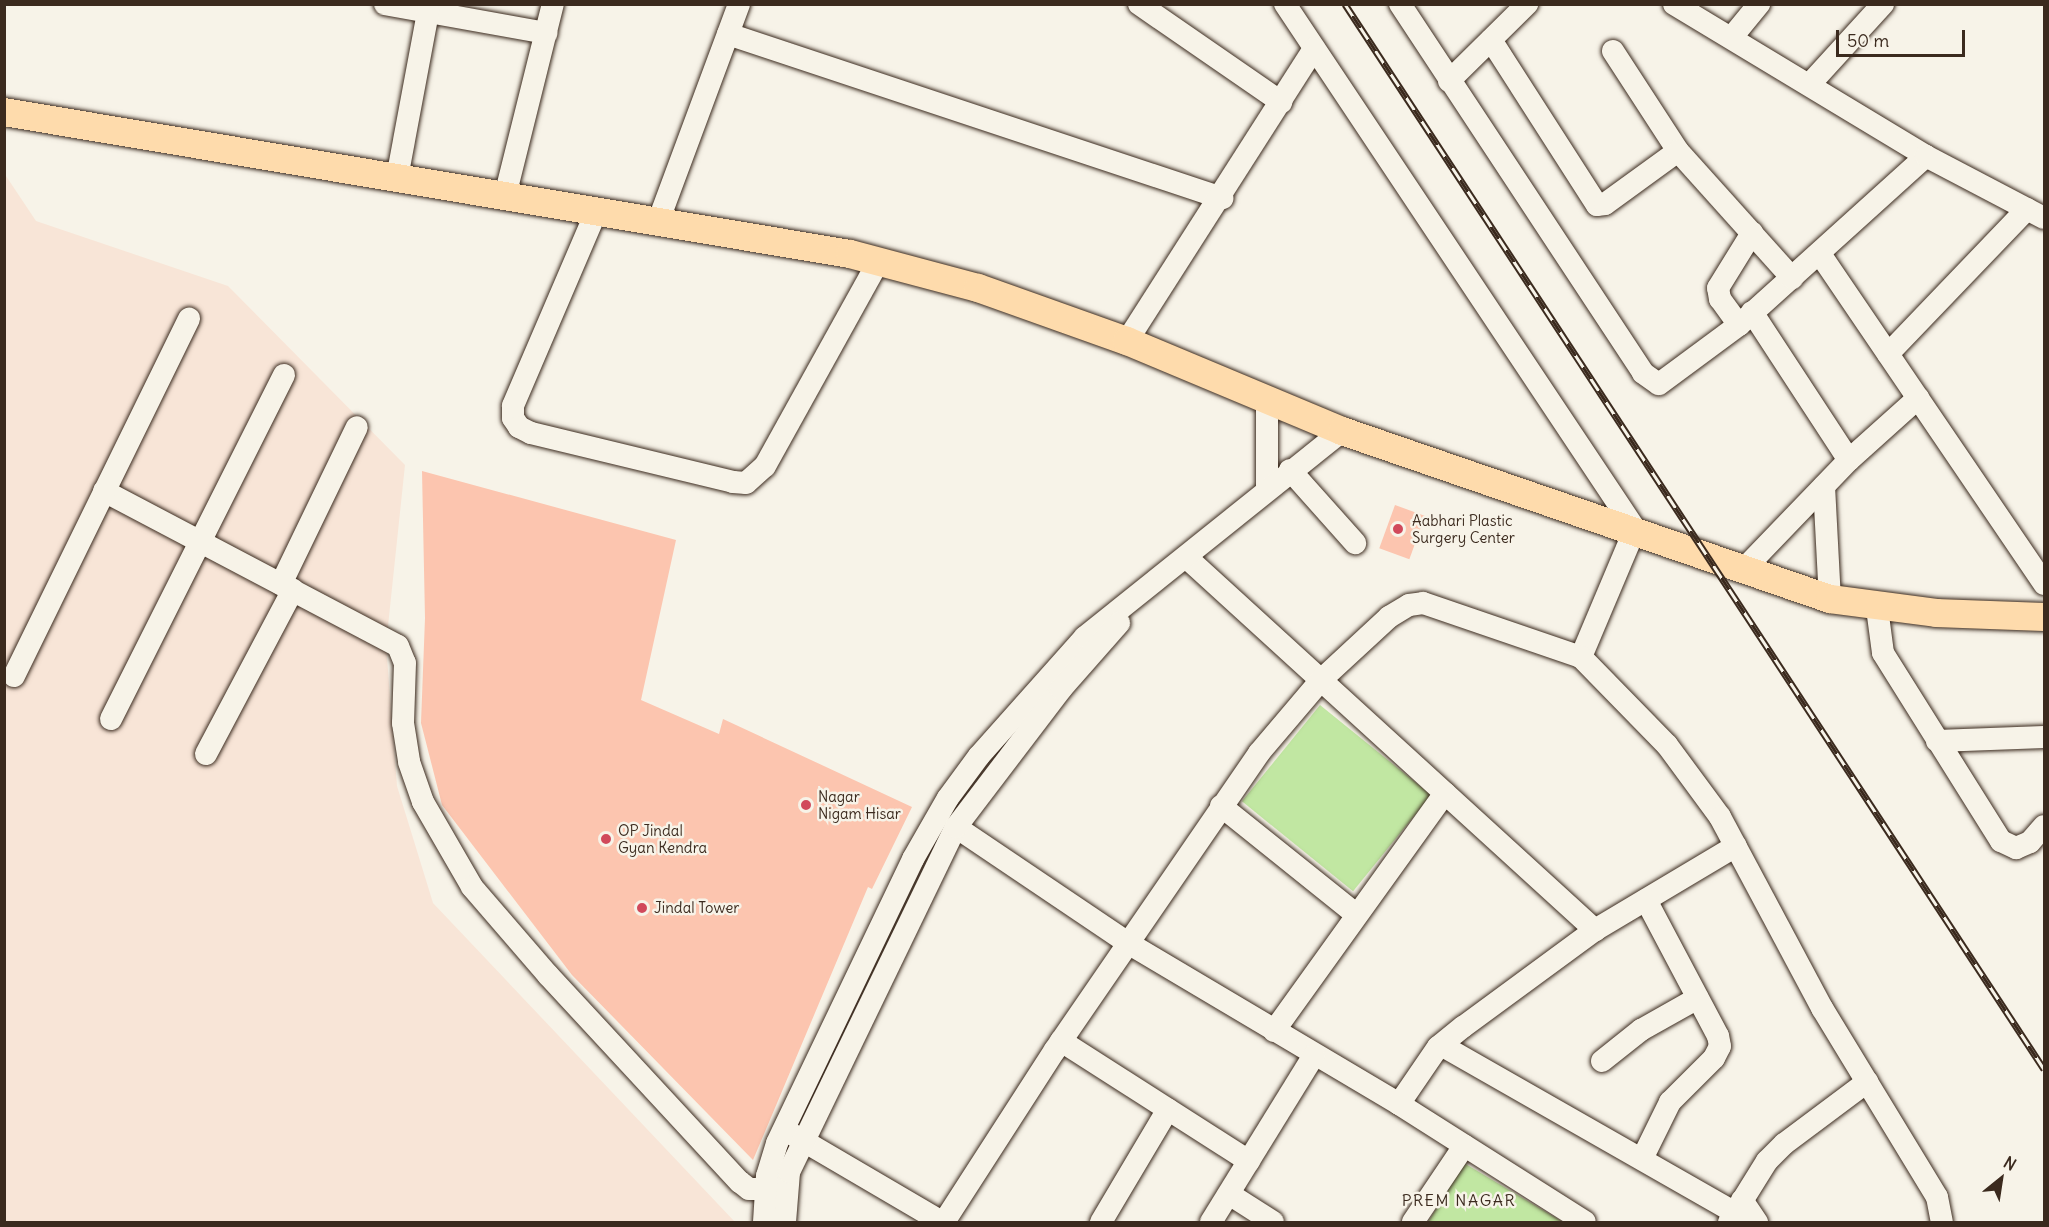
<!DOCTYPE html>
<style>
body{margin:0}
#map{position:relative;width:2049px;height:1227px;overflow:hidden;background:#f7f3e8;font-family:Delius,sans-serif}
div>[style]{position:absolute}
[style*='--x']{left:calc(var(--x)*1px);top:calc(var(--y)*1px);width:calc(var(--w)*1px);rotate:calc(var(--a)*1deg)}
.built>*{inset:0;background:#f8e5d7}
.green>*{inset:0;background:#c1e7a2;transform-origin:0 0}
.building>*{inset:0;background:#fcc5af;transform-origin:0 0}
.roads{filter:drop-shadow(0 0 2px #3b2a1e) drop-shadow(0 0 2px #3b2a1e)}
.minor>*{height:22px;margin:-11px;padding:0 11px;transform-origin:11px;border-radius:11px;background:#f7f3e8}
.major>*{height:28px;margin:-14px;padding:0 14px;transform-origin:14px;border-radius:14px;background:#fedbac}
.rail>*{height:7px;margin-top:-3.5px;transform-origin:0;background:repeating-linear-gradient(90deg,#f7f3e8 0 14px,#3b2a1e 0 28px);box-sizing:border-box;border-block:2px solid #3b2a1e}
.dots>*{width:16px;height:16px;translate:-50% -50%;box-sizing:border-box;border:3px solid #f7f3e8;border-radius:50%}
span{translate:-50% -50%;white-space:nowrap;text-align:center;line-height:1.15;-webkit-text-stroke:5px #f7f3e8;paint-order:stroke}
.poi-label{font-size:15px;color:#3b2a1e}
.left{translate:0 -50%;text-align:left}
.neighbourhood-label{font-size:16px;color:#3b2a1e;letter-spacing:1.5px}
.frame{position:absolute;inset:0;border:6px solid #3b2a1e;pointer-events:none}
.north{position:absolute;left:1971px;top:1149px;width:60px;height:60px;-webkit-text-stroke:4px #f7f3e8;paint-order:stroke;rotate:30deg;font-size:16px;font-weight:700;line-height:24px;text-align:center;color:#3b2a1e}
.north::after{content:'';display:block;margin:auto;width:21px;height:27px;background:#3b2a1e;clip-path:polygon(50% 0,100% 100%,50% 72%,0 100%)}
.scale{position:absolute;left:1836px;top:30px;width:129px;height:27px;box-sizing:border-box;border:3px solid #3b2a1e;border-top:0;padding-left:8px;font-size:18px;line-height:21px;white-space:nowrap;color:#3b2a1e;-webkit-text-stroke:4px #f7f3e8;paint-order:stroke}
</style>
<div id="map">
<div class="built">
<div style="clip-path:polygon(4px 173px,36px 221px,228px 286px,405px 465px,386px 645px,397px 786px,433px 903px,735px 1222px,5px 1222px)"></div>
</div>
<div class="green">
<div style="left:1320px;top:705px;width:143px;height:124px;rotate:39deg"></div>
<div style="clip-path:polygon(1464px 1163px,1563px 1222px,1428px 1222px)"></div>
</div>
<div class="building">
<div style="clip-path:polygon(422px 471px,676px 540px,641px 700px,719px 734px,723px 719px,912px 807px,872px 889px,868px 887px,753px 1160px,572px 975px,442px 805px,421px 723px,425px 618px)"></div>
<div style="left:1395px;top:505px;width:32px;height:46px;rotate:20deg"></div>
</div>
<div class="roads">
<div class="minor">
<div style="--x:385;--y:4;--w:164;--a:10.2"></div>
<div style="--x:1139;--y:4;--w:173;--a:34.6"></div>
<div style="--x:1285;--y:4;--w:631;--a:56.31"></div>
<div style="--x:1635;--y:529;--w:139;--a:112.9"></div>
<div style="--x:1400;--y:4;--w:442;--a:56.6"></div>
<div style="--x:1643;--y:373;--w:19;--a:35"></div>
<div style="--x:1659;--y:384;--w:99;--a:-36.4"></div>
<div style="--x:1739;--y:325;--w:252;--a:-42.1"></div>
<div style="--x:1674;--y:4;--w:294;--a:31.1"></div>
<div style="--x:1926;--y:156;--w:133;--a:27.7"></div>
<div style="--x:728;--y:34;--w:521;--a:18.37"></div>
<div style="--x:1732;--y:37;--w:43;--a:-50.7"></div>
<div style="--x:1491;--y:40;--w:196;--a:57.3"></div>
<div style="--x:1597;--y:205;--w:8;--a:-7"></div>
<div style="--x:1605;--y:204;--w:90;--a:-36"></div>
<div style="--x:1613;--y:51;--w:119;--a:57"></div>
<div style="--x:1678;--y:151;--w:171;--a:48.1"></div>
<div style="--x:1449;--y:81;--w:110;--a:-44.6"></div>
<div style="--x:1809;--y:85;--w:110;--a:-47.6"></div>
<div style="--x:397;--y:178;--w:169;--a:-79.4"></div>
<div style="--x:505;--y:196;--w:198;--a:-76"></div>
<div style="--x:596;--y:212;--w:211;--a:113.2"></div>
<div style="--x:513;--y:406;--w:12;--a:90"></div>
<div style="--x:513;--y:418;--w:11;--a:56"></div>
<div style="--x:519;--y:427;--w:13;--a:27"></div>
<div style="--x:531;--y:433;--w:208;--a:13.6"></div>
<div style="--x:733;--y:482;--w:13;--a:4"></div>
<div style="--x:746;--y:483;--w:25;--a:-42"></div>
<div style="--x:765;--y:466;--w:233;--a:-61"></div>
<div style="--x:658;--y:222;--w:233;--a:-69.6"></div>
<div style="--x:1820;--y:254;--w:399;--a:55.8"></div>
<div style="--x:1752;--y:312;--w:177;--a:56.8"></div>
<div style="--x:1739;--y:325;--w:32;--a:-126"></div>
<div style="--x:1720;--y:299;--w:11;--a:-100"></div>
<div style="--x:1718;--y:288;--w:65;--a:-58.3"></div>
<div style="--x:1127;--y:341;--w:347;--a:-57.4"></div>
<div style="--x:1888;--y:354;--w:201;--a:-46.2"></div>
<div style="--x:1267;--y:399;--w:90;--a:90"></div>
<div style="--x:1290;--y:470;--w:98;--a:48.3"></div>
<div style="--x:1824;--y:486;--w:113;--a:87"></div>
<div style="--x:104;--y:491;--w:332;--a:27.8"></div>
<div style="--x:398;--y:646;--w:18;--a:68"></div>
<div style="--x:405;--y:663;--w:60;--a:91.9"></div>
<div style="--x:403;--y:723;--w:39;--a:81"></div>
<div style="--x:409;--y:762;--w:42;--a:70.7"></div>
<div style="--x:423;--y:802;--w:98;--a:60"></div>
<div style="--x:472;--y:887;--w:116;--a:49.2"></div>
<div style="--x:548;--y:975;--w:282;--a:47.2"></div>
<div style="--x:740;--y:1182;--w:11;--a:38"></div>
<div style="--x:749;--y:1189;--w:37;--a:0"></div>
<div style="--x:1186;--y:557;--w:554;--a:42.36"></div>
<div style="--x:1745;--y:568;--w:150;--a:-46.1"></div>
<div style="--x:1849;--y:460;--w:93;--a:-41.9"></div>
<div style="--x:281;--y:584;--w:174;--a:-64.2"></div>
<div style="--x:1877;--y:608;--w:45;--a:82.4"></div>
<div style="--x:1883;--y:653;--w:222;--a:57.9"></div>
<div style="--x:2001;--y:841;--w:17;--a:25"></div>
<div style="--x:2016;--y:848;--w:15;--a:-23"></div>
<div style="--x:2030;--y:842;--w:21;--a:-49"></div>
<div style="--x:14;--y:676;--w:398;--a:-63.9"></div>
<div style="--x:111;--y:719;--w:385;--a:-63.3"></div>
<div style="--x:1937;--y:741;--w:107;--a:-2.1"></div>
<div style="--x:206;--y:754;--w:186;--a:-62.1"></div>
<div style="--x:1221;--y:806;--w:174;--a:38.7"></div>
<div style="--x:956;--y:827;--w:207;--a:34"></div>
<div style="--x:1128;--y:943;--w:315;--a:30.7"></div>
<div style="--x:1399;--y:1104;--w:220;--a:32.4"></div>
<div style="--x:1274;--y:1031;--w:293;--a:-54.3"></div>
<div style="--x:1061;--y:1041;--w:223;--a:32.6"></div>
<div style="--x:1441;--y:1045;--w:339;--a:29.7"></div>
<div style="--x:1602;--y:1061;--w:50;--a:-38.5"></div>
<div style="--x:1641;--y:1030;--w:65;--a:-29.3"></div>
<div style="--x:1399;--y:1104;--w:69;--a:-55.6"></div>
<div style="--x:1438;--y:1047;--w:32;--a:-39"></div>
<div style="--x:1463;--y:1027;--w:164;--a:-36.3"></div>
<div style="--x:1595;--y:930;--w:164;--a:-30.8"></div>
<div style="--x:790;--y:1133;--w:176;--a:30.4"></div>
<div style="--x:1642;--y:1159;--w:64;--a:-63.8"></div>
<div style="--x:1670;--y:1102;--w:62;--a:-45"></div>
<div style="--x:1714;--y:1058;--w:13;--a:-63"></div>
<div style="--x:1720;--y:1046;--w:10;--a:-101"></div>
<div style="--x:1718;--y:1036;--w:154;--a:-117.9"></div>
<div style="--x:1229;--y:1194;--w:52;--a:32.5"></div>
<div style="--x:1742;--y:1200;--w:27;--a:56"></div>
<div style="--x:764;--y:1222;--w:46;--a:-86.3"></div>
<div style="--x:767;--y:1176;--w:34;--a:-73"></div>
<div style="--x:777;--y:1143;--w:315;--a:-64.4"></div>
<div style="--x:913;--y:859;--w:70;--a:-60.2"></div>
<div style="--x:948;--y:798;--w:52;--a:-53.6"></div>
<div style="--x:979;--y:756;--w:159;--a:-48.3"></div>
<div style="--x:1085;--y:637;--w:329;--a:-38.7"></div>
<div style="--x:785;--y:1222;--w:50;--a:-85.4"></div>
<div style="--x:789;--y:1172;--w:383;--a:-64.2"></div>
<div style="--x:956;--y:827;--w:173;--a:-52.7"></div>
<div style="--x:1061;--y:689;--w:88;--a:-48.7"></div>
<div style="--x:944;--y:1222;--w:205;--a:-57.2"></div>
<div style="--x:1055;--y:1050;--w:360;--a:-55.5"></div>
<div style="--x:1259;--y:753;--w:96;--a:-49.7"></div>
<div style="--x:1321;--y:680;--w:93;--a:-42.8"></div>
<div style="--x:1389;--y:617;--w:23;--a:-31"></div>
<div style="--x:1409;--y:605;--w:14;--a:-8"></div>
<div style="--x:1423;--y:603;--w:167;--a:18.9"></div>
<div style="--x:1581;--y:657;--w:123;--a:45.7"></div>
<div style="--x:1667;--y:745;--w:89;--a:53.6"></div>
<div style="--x:1720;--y:817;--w:217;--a:61.9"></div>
<div style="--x:1822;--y:1008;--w:221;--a:58.7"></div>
<div style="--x:1937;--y:1197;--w:25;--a:79"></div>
<div style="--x:1101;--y:1222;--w:131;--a:-59.3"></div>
<div style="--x:1211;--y:1222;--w:196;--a:-58.3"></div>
<div style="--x:1413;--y:1222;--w:92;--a:-56.1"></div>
<div style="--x:1729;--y:1222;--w:72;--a:-58.1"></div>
<div style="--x:1767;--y:1161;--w:24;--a:-45"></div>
<div style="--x:1784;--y:1144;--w:104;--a:-36.8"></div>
</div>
<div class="major">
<div style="--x:4;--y:112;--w:858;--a:9.53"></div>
<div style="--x:850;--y:254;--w:132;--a:14.9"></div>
<div style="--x:978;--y:288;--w:158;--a:19.6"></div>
<div style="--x:1127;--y:341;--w:233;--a:22.7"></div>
<div style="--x:1342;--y:431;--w:516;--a:19"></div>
<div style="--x:1830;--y:599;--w:107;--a:7.5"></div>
<div style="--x:1936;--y:613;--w:108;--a:2.1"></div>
</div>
</div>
<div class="rail">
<div style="--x:1345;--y:4;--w:1274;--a:56.72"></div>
</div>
<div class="dots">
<div style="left:1398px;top:529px;background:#d1495b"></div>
<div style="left:806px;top:805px;background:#d1495b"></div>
<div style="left:606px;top:839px;background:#d1495b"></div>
<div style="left:642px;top:908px;background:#d1495b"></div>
</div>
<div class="poi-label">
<span class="left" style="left:1412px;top:529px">Aabhari Plastic<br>Surgery Center</span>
<span class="left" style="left:818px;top:805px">Nagar<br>Nigam Hisar</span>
<span class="left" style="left:618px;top:839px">OP Jindal<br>Gyan Kendra</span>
<span class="left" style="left:654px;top:908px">Jindal Tower</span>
</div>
<div class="neighbourhood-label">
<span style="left:1459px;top:1200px">PREM NAGAR</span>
</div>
<div class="frame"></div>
<div class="north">N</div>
<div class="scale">50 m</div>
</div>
